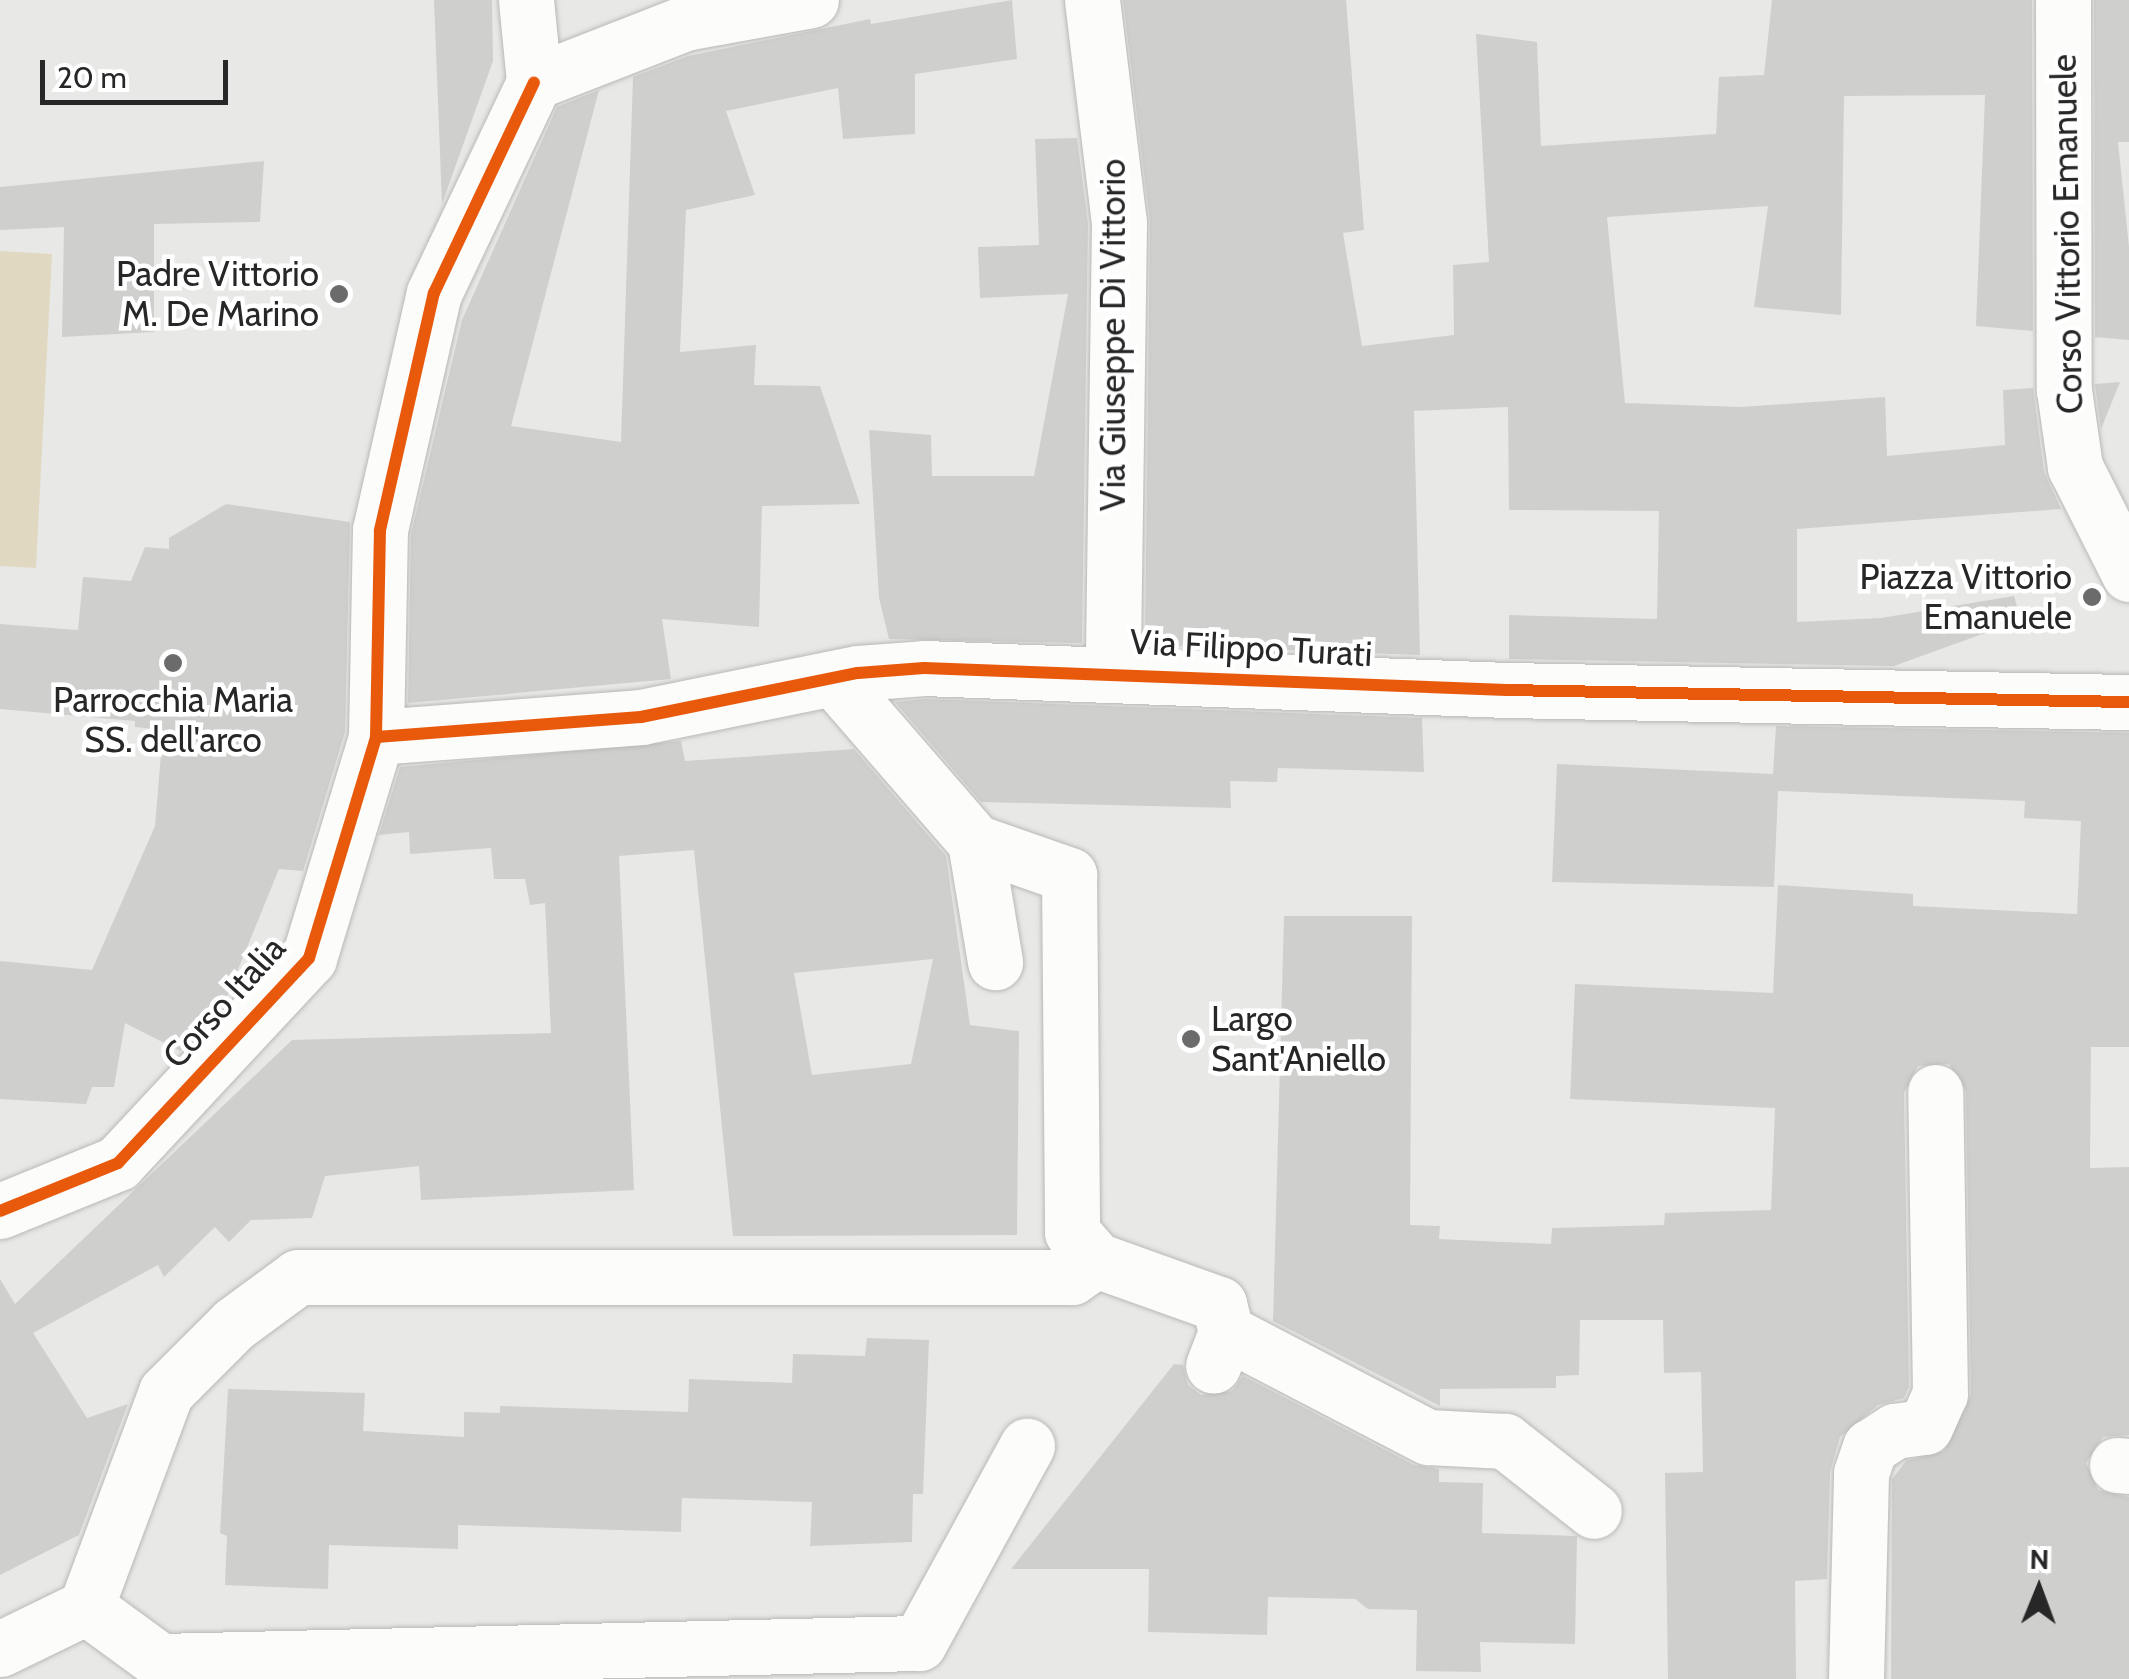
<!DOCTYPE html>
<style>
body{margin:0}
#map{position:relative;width:2129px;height:1679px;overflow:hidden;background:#e8e9e7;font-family:Cabin,sans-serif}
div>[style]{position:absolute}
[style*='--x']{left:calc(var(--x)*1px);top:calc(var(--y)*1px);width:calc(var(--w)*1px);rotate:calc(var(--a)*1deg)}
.green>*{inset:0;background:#e1d8c2}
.building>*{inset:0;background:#cfd0ce}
.roads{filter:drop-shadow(0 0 2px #b8b9b7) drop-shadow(0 0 2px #b8b9b7)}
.minor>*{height:55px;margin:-27.5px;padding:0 27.5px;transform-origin:27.5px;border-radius:27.5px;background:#fcfcfb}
.cycleway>*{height:12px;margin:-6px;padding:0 6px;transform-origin:6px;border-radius:6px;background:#e8590c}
.dots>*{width:28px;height:28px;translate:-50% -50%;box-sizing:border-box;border:5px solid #fff;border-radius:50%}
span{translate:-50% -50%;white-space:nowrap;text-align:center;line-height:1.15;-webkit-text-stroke:9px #fff;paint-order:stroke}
.street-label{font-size:35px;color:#262726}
.poi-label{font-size:35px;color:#262726}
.right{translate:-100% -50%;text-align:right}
.left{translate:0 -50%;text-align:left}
.north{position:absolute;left:1989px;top:1539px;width:100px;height:100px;-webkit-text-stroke:8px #fff;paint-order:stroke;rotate:1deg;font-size:28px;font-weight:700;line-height:40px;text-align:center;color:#262726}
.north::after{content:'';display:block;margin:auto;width:35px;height:45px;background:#262726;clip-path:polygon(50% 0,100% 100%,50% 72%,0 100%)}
.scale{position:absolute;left:40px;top:60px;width:188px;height:45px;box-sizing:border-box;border:5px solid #262726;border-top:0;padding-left:12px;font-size:30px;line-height:35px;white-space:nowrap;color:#262726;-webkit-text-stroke:8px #fff;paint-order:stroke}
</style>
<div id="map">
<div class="green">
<div style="clip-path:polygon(0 251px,52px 254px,36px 568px,0 566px)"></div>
</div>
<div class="building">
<div style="clip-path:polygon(434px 0,492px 0,493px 61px,442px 204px)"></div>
<div style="clip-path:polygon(1012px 0,1017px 59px,915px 74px,915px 134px,843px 139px,838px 88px,726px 111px,755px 195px,686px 210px,680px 352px,756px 345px,754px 385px,820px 386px,860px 504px,762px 506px,759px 627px,662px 619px,671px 679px,408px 703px,411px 534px,462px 320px,557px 107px,599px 90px,511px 426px,621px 442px,633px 77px,688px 56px,870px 19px,871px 24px)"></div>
<div style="clip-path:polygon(1123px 0,1346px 0,1364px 230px,1343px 233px,1362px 346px,1454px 335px,1453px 265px,1489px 262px,1476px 34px,1537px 42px,1541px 146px,1716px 134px,1719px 77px,1764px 75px,1772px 0,2032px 0,2033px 331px,1976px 326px,1985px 95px,1844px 96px,1841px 315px,1754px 307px,1768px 206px,1607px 217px,1625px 403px,1741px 407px,1885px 397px,1887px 456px,2005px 445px,2003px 390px,2033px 388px,2044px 472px,2061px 509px,1797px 529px,1797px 622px,1881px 618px,2014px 596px,2021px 620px,1894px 666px,1509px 659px,1509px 615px,1657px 619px,1659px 511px,1509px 510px,1508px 407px,1414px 411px,1420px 655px,1145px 645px,1150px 222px)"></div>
<div style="clip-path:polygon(2094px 0,2129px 0,2129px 142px,2118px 142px,2129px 247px,2129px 340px,2095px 337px)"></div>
<div style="clip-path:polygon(1077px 138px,1088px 224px,1082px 643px,889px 639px,879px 598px,869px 430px,931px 435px,932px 476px,1034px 476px,1068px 294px,980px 298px,978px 247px,1039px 245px,1035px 139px)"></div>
<div style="clip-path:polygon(264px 161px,260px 222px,154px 224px,154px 332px,62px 337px,64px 227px,0 230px,0 187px)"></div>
<div style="clip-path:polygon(2120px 382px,2101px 429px,2095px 384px)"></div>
<div style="clip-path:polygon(226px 504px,350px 522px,345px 732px,303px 871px,279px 869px,224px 1004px,180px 1051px,125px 1023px,114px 1087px,92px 1087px,86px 1104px,0 1099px,0 961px,92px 970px,155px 826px,163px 730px,135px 727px,135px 721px,0 709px,0 624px,78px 630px,83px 577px,131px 581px,145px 547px,169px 549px,169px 538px)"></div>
<div style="clip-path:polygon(925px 699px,1422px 718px,1424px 772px,1278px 768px,1277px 782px,1230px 781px,1231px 808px,981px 802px,895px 702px)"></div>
<div style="clip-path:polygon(1776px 726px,2129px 733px,2129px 1047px,2091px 1047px,2090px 1168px,2129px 1167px,2129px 1435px,2103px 1437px,2086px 1463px,2098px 1490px,2129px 1497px,2129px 1679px,1891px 1679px,1892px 1479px,1906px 1461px,1944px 1451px,1971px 1394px,1966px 1091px,1949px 1064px,1918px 1066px,1904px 1093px,1909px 1387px,1904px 1398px,1878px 1405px,1840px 1437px,1830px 1472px,1827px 1579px,1795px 1581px,1796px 1679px,1668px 1679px,1665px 1473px,1703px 1472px,1701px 1372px,1664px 1373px,1663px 1320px,1580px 1320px,1579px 1375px,1556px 1376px,1556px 1388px,1440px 1389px,1440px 1406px,1273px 1321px,1284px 916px,1412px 916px,1410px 1225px,1440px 1226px,1439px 1239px,1551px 1244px,1552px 1228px,1664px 1225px,1665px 1213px,1771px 1210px,1775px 1108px,1570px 1099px,1575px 984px,1773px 993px,1778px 885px,1913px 894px,1913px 906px,2077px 914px,2081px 821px,2024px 818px,2025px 801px,1778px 791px,1774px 887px,1552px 882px,1557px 764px,1773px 774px)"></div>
<div style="clip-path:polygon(evenodd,681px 741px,685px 761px,854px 749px,946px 856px,970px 1025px,1019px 1031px,1017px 1235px,733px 1236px,694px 850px,619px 856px,634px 1190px,421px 1200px,419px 1166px,325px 1176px,312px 1218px,251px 1220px,229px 1242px,215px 1227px,164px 1277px,158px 1265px,33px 1333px,87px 1418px,128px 1404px,79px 1535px,0 1575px,0 1279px,15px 1304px,292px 1040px,551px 1033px,545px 903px,530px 905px,525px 879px,494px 879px,491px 848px,410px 854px,409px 832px,379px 835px,400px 767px,681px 741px,933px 959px,911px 1064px,812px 1075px,794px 973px,933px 959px)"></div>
<div style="clip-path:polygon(867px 1338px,929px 1340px,923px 1494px,913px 1494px,912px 1542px,810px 1546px,812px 1502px,682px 1498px,681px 1532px,458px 1525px,458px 1549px,329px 1545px,328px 1589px,225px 1585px,227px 1536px,220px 1533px,228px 1389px,365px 1393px,363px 1431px,464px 1437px,464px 1412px,500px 1413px,500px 1406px,688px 1412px,689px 1379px,792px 1383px,793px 1354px,865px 1356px)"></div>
<div style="clip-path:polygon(1174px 1364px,1183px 1365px,1188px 1385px,1201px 1395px,1232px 1391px,1243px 1376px,1414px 1465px,1439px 1469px,1439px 1482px,1483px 1483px,1482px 1533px,1577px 1536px,1575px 1644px,1480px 1642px,1481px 1672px,1416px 1671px,1417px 1610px,1368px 1609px,1355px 1599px,1268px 1597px,1267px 1635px,1148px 1632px,1149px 1569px,1011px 1569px)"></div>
</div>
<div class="roads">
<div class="minor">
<div style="--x:526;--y:0;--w:82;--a:84.4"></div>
<div style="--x:1092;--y:0;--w:224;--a:83.1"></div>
<div style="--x:1119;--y:222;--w:450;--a:90.8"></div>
<div style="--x:2063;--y:0;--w:390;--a:89.9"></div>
<div style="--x:2064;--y:390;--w:78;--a:81.9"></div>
<div style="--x:2075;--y:467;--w:120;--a:63.2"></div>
<div style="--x:534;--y:82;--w:162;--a:-21.3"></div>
<div style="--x:685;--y:23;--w:128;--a:-10.3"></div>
<div style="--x:834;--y:679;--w:216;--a:49.1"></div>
<div style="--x:975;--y:842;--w:122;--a:80.5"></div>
<div style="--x:376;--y:737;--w:266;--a:-4.3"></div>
<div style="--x:641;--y:717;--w:221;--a:-11.5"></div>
<div style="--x:858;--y:673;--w:66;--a:-4.3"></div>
<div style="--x:924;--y:668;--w:583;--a:2.16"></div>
<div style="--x:1507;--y:690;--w:622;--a:1.11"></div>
<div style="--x:975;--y:842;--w:100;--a:19.3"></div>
<div style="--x:1069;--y:875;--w:357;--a:89.5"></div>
<div style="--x:1072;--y:1232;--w:37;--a:49"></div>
<div style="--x:1096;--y:1260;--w:131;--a:19.7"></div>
<div style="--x:1219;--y:1304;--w:29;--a:76"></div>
<div style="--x:1226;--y:1332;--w:36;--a:111"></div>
<div style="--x:0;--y:1211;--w:127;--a:-22.1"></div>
<div style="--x:118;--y:1163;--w:280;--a:-47"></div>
<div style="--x:309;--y:958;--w:231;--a:-73.1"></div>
<div style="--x:376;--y:737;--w:207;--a:-88.9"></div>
<div style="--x:380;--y:530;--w:243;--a:-77.2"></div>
<div style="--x:434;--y:293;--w:233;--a:-64.6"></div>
<div style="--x:1226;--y:1332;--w:228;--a:27.5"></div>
<div style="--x:1428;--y:1437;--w:77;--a:3"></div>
<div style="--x:1505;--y:1441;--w:113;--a:38.2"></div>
<div style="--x:2117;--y:1465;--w:12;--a:5"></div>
<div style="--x:86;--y:1607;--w:229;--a:-69.6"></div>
<div style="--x:166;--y:1392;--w:96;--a:-45"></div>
<div style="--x:234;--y:1324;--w:79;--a:-36.3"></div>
<div style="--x:298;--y:1277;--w:774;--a:0"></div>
<div style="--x:1072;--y:1277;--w:29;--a:-35"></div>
<div style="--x:0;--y:1649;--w:96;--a:-26"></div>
<div style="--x:86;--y:1607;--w:92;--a:36.1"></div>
<div style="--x:160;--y:1661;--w:759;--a:-1.36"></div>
<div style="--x:919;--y:1643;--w:225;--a:-61.3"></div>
<div style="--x:1856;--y:1679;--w:206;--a:-88.6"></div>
<div style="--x:1861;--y:1473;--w:28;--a:-71"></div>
<div style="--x:1870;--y:1447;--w:30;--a:-33"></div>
<div style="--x:1895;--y:1431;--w:30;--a:-8"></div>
<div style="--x:1925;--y:1427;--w:36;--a:-66"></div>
<div style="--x:1940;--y:1394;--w:302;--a:-90.9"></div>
</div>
</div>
<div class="cycleway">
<div style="--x:376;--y:737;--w:266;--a:-4.3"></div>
<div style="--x:641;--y:717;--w:221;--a:-11.5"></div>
<div style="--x:858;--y:673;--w:66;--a:-4.3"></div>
<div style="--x:924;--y:668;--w:583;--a:2.16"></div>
<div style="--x:1507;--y:690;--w:622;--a:1.11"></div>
<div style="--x:0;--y:1211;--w:127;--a:-22.1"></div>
<div style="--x:118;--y:1163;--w:280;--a:-47"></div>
<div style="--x:309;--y:958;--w:231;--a:-73.1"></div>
<div style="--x:376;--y:737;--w:207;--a:-88.9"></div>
<div style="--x:380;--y:530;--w:243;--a:-77.2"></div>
<div style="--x:434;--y:293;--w:233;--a:-64.6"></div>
</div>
<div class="dots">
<div style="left:339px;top:294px;background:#6a6b6a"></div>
<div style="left:2092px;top:597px;background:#6a6b6a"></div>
<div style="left:173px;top:663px;background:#6a6b6a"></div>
<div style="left:1191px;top:1039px;background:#6a6b6a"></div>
</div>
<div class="street-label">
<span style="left:2067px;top:234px;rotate:-91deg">Corso Vittorio Emanuele</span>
<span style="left:1113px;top:335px;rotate:-90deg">Via Giuseppe Di Vittorio</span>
<span style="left:1251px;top:648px;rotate:3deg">Via Filippo Turati</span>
<span style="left:224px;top:1002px;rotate:-48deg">Corso Italia</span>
</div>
<div class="poi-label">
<span class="right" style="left:319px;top:294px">Padre Vittorio<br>M. De Marino</span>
<span class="right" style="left:2072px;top:597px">Piazza Vittorio<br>Emanuele</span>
<span style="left:173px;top:720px">Parrocchia Maria<br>SS. dell'arco</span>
<span class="left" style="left:1211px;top:1039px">Largo<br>Sant'Aniello</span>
</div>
<div class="north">N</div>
<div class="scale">20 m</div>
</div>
